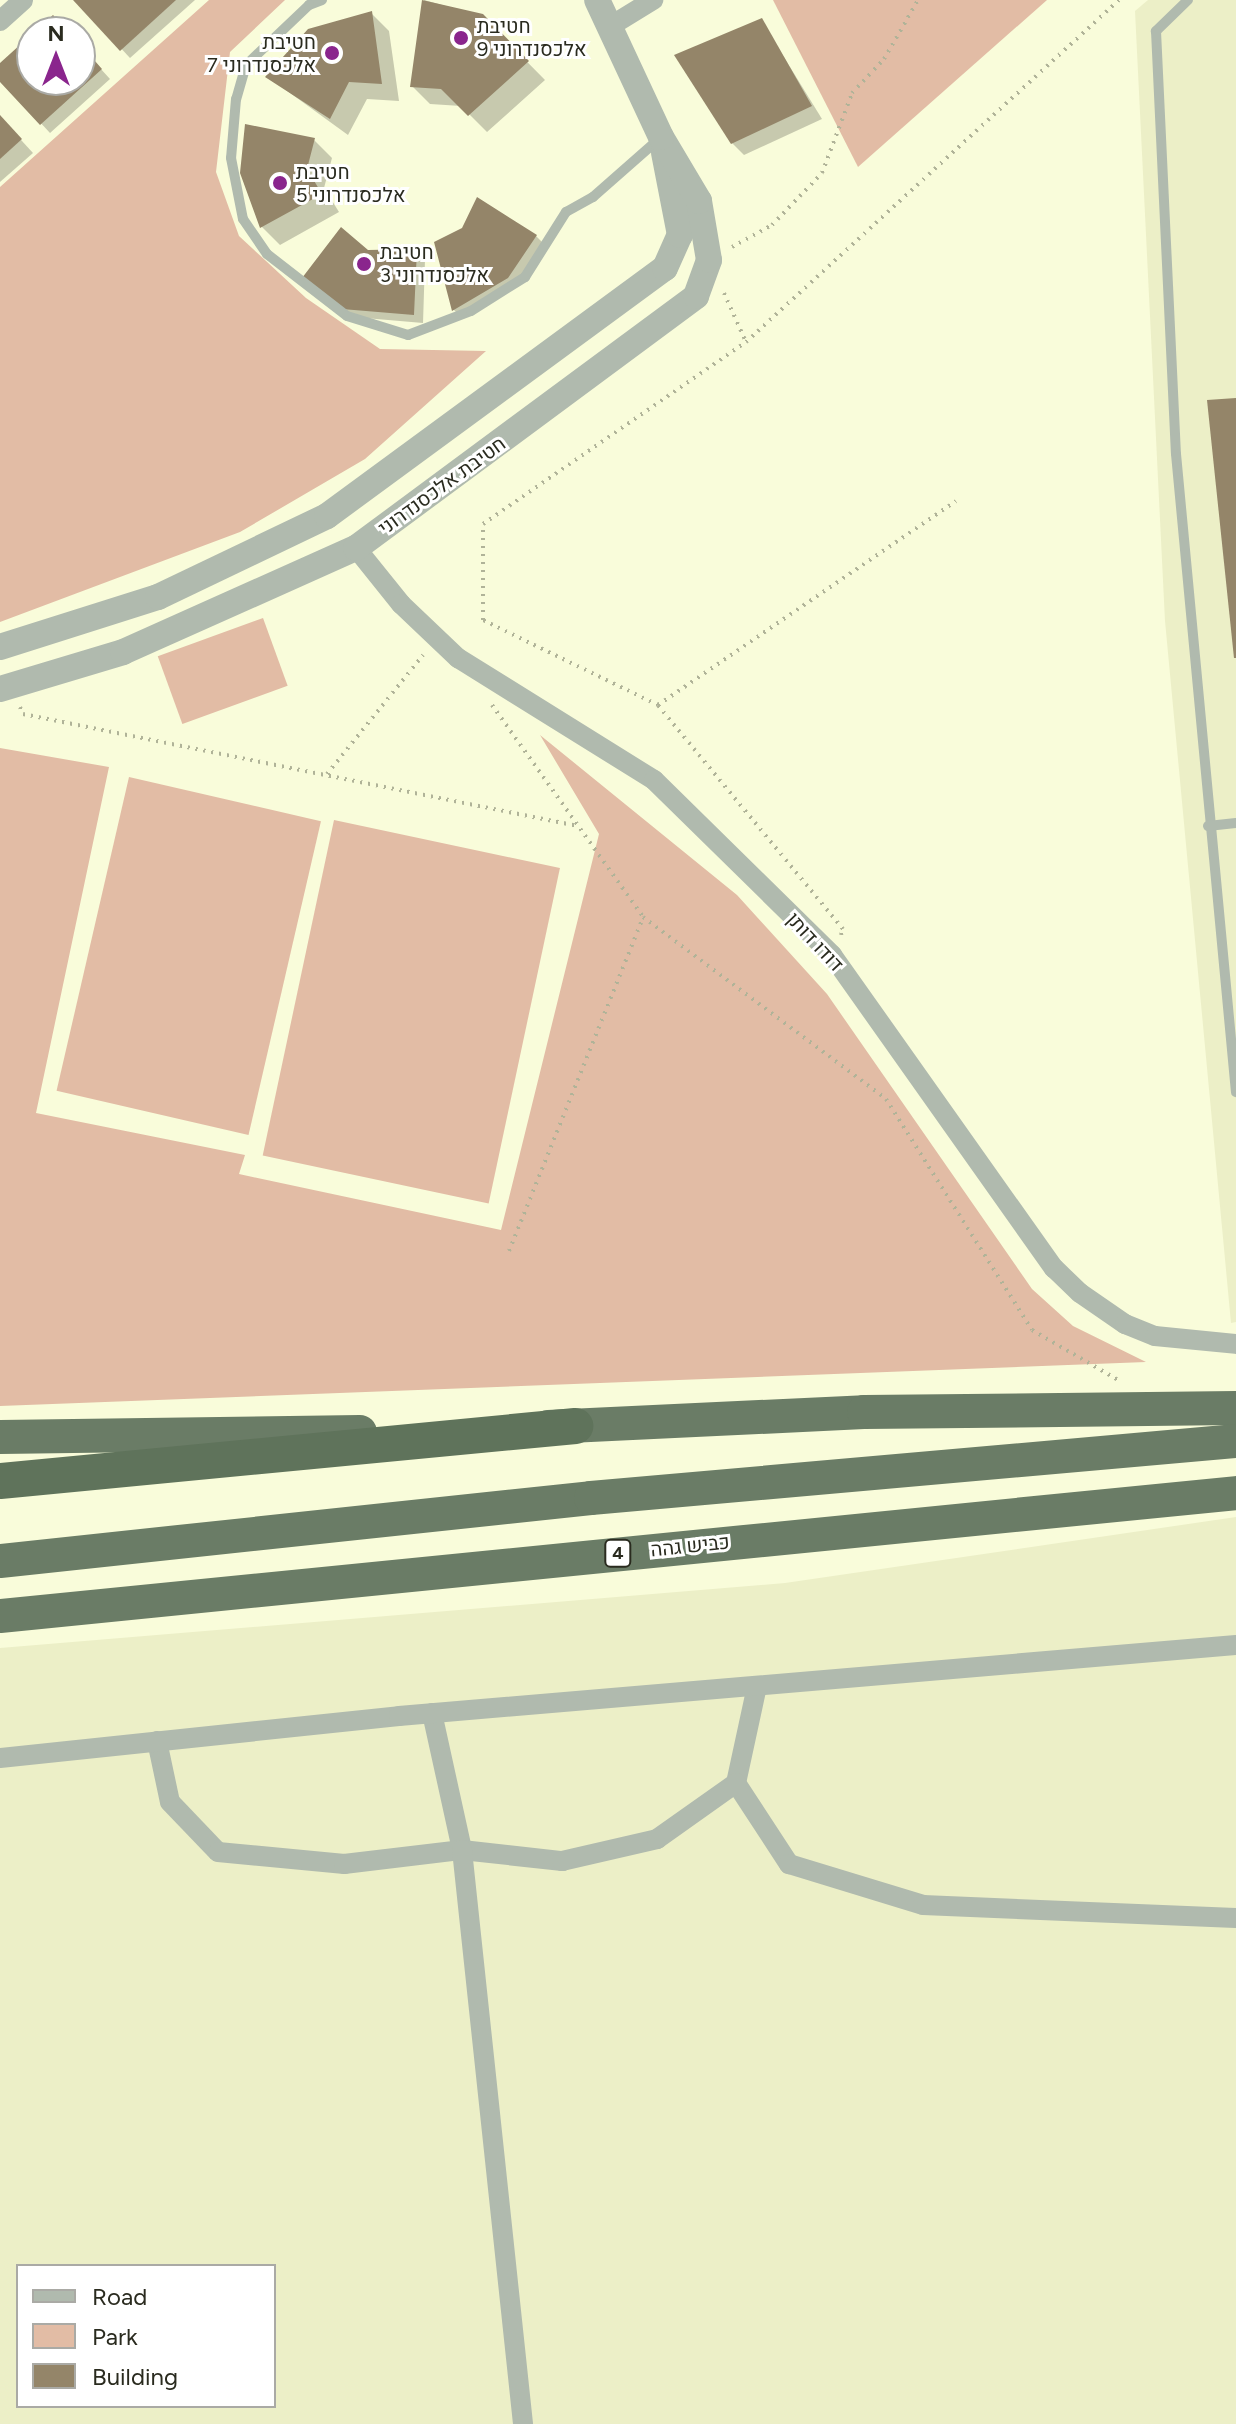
<!DOCTYPE html>
<meta charset="utf-8">
<style>
body{margin:0}
#map{position:relative;width:1236px;height:2424px;overflow:hidden;background:#f9fcda;font-family:Figtree,Heebo,sans-serif}
div>[style]{position:absolute}
[style*='--x']{left:calc(var(--x)*1px);top:calc(var(--y)*1px);width:calc(var(--w)*1px);rotate:calc(var(--a)*1deg)}
.built>*{inset:0;background:#ecefc7}
.green>*{inset:0;background:#e2bca5;transform-origin:0 0}
.shadow>*{inset:0;background:#0003}
.building>*{inset:0;background:#948569}
.path>*{height:4px;margin-top:-2px;transform-origin:0;background:repeating-linear-gradient(90deg,#b0b398 0 2px,transparent 0 8px)}
.service>*{height:10px;margin:-5px;padding:0 5px;transform-origin:5px;border-radius:5px;background:#b0baae}
.minor>*{height:20px;margin:-10px;padding:0 10px;transform-origin:10px;border-radius:10px;background:#b0baae}
.tertiary>*{height:26px;margin:-13px;padding:0 13px;transform-origin:13px;border-radius:13px;background:#b0baae}
.trunk>*{height:34px;margin:-17px;padding:0 17px;transform-origin:17px;border-radius:17px;background:#6a7c66}
.motorway>*{height:36px;margin:-18px;padding:0 18px;transform-origin:18px;border-radius:18px;background:#5f735b}
.dots>*{width:22px;height:22px;translate:-50% -50%;box-sizing:border-box;border:4px solid #fff;border-radius:50%}
span{translate:-50% -50%;white-space:nowrap;text-align:center;line-height:1.15;-webkit-text-stroke:6px #fff;paint-order:stroke}
.shield-label span{padding:2px 6px;background:#fff;border:2px solid;border-radius:6px;-webkit-text-stroke-width:0}
.shield-label{font-size:18px;color:#2a2b1f;font-weight:700}
.poi-label{font-size:20px;color:#2a2b1f}
.left{translate:0 -50%;text-align:left}
.right{translate:-100% -50%;text-align:right}
.street-label{font-size:20px;color:#2a2b1f}
.legend{position:absolute;left:16px;top:2264px;width:260px;height:144px;box-sizing:border-box;background:#fff;border:2px solid #aaaaa5;margin:0;padding:10px 14px;list-style:none;font-size:24px;color:#2a2b1f}
.legend li{display:flex;align-items:center;gap:16px;height:40px}
.legend b{width:40px;border:2px solid #aaaaa5}
.north{position:absolute;left:16px;top:16px;width:80px;height:80px;box-sizing:border-box;background:#fff;border:2px solid #aaaaa5;border-radius:50%;rotate:0deg;font-size:22px;font-weight:700;line-height:32px;text-align:center;color:#2a2b1f}
.north::after{content:'';display:block;margin:auto;width:28px;height:36px;background:#8a258d;clip-path:polygon(50% 0,100% 100%,50% 72%,0 100%)}
</style>
<div id="map">
<div class="built">
<div style="clip-path:polygon(1148px 0,1236px 0,1236px 1322px,1231px 1323px,1165px 621px,1135px 11px)"></div>
<div style="clip-path:polygon(evenodd,1236px 1517px,1236px 2424px,0 2424px,0 1648px,785px 1583px,1236px 1517px,18px 2266px,274px 2266px,274px 2406px,18px 2406px,18px 2266px)"></div>
</div>
<div class="green">
<div style="clip-path:polygon(209px 0,285px 0,230px 52px,216px 172px,239px 236px,306px 298px,380px 349px,486px 351px,365px 459px,240px 532px,0 622px,0 187px)"></div>
<div style="clip-path:polygon(773px 0,1047px 0,858px 167px)"></div>
<div style="left:263px;top:618px;width:72px;height:112px;rotate:70deg"></div>
<div style="clip-path:polygon(540px 735px,737px 895px,827px 994px,1032px 1289px,1073px 1326px,1146px 1362px,0 1406px,0 748px,109px 767px,36px 1113px,245px 1155px,239px 1174px,501px 1230px,599px 834px)"></div>
<div style="left:129px;top:777px;width:197px;height:322px;rotate:13deg"></div>
<div style="left:334px;top:820px;width:231px;height:343px;rotate:12deg"></div>
</div>
<div class="shadow">
<div style="clip-path:polygon(76px 0,195px 0,130px 58px)"></div>
<div style="clip-path:polygon(424px 0,482px 16px,545px 80px,487px 132px,461px 106px,430px 104px,412px 86px)"></div>
<div style="clip-path:polygon(371px 13px,389px 31px,399px 101px,367px 99px,348px 135px,268px 77px)"></div>
<div style="clip-path:polygon(761px 20px,822px 119px,744px 155px,732px 143px)"></div>
<div style="clip-path:polygon(32px 37px,32px 80px,80px 80px,80px 46px,110px 79px,50px 133px,0 79px,0 66px)"></div>
<div style="clip-path:polygon(0 117px,33px 153px,0 182px)"></div>
<div style="clip-path:polygon(314px 140px,332px 158px,324px 188px,339px 212px,280px 245px,262px 227px,242px 172px)"></div>
<div style="clip-path:polygon(536px 236px,545px 245px,516px 286px,463px 319px,454px 310px,436px 243px)"></div>
<div style="clip-path:polygon(416px 251px,425px 260px,423px 323px,353px 317px,313px 286px,368px 252px)"></div>
</div>
<div class="building">
<div style="clip-path:polygon(73px 0,176px 0,120px 51px)"></div>
<div style="clip-path:polygon(422px 0,483px 14px,529px 61px,468px 116px,441px 89px,410px 87px)"></div>
<div style="clip-path:polygon(372px 11px,382px 84px,349px 82px,330px 119px,265px 77px,308px 29px)"></div>
<div style="clip-path:polygon(53px 15px,69px 32px,34px 32px)"></div>
<div style="clip-path:polygon(762px 18px,812px 106px,731px 144px,674px 55px)"></div>
<div style="clip-path:polygon(32px 34px,32px 80px,80px 80px,80px 44px,102px 69px,40px 125px,0 82px,0 63px)"></div>
<div style="clip-path:polygon(0 115px,22px 139px,0 159px)"></div>
<div style="clip-path:polygon(245px 124px,315px 138px,307px 169px,322px 194px,260px 228px,240px 173px)"></div>
<div style="clip-path:polygon(477px 197px,537px 235px,508px 278px,452px 311px,434px 242px,462px 228px)"></div>
<div style="clip-path:polygon(341px 227px,368px 250px,417px 249px,414px 315px,342px 309px,302px 278px)"></div>
<div style="clip-path:polygon(1236px 398px,1236px 658px,1234px 658px,1207px 400px)"></div>
</div>
<div class="path">
<div style="--x:732;--y:247;--w:46;--a:-28.8"></div>
<div style="--x:772;--y:225;--w:72;--a:-46.1"></div>
<div style="--x:822;--y:173;--w:85;--a:-69.4"></div>
<div style="--x:852;--y:93;--w:47;--a:-46.7"></div>
<div style="--x:884;--y:59;--w:68;--a:-60"></div>
<div style="--x:724;--y:293;--w:54;--a:65.8"></div>
<div style="--x:492;--y:705;--w:260;--a:54.5"></div>
<div style="--x:643;--y:917;--w:304;--a:36.8"></div>
<div style="--x:886;--y:1099;--w:273;--a:57.7"></div>
<div style="--x:1032;--y:1330;--w:102;--a:30.1"></div>
<div style="--x:658;--y:705;--w:361;--a:-34.4"></div>
<div style="--x:20;--y:707;--w:8;--a:67"></div>
<div style="--x:23;--y:714;--w:566;--a:11.41"></div>
<div style="--x:327;--y:774;--w:153;--a:-51.1"></div>
<div style="--x:841;--y:935;--w:6;--a:-72"></div>
<div style="--x:843;--y:929;--w:291;--a:-129.6"></div>
<div style="--x:658;--y:705;--w:195;--a:-154.1"></div>
<div style="--x:483;--y:620;--w:96;--a:-90"></div>
<div style="--x:483;--y:524;--w:320;--a:-34.7"></div>
<div style="--x:746;--y:342;--w:506;--a:-42.52"></div>
<div style="--x:509;--y:1251;--w:360;--a:-68.1"></div>
</div>
<div class="service">
<div style="--x:322;--y:0;--w:14;--a:159"></div>
<div style="--x:309;--y:5;--w:87;--a:136.4"></div>
<div style="--x:246;--y:65;--w:35;--a:106"></div>
<div style="--x:236;--y:99;--w:59;--a:94.8"></div>
<div style="--x:231;--y:158;--w:62;--a:78.9"></div>
<div style="--x:243;--y:219;--w:42;--a:55.6"></div>
<div style="--x:267;--y:254;--w:101;--a:37.8"></div>
<div style="--x:347;--y:316;--w:64;--a:17.3"></div>
<div style="--x:408;--y:335;--w:67;--a:-20.9"></div>
<div style="--x:471;--y:311;--w:64;--a:-32.2"></div>
<div style="--x:525;--y:277;--w:77;--a:-57.8"></div>
<div style="--x:566;--y:212;--w:31;--a:-29"></div>
<div style="--x:593;--y:197;--w:89;--a:-41.4"></div>
<div style="--x:1188;--y:0;--w:45;--a:135.9"></div>
<div style="--x:1156;--y:31;--w:423;--a:87.3"></div>
<div style="--x:1176;--y:454;--w:641;--a:84.63"></div>
<div style="--x:1208;--y:826;--w:28;--a:-6"></div>
</div>
<div class="minor">
<div style="--x:0;--y:21;--w:31;--a:-42"></div>
<div style="--x:609;--y:27;--w:52;--a:-31.5"></div>
<div style="--x:356;--y:548;--w:72;--a:51.2"></div>
<div style="--x:401;--y:604;--w:79;--a:43.5"></div>
<div style="--x:458;--y:658;--w:231;--a:31.9"></div>
<div style="--x:654;--y:780;--w:250;--a:44.5"></div>
<div style="--x:832;--y:955;--w:384;--a:54.7"></div>
<div style="--x:1054;--y:1268;--w:36;--a:44"></div>
<div style="--x:1080;--y:1293;--w:55;--a:34.6"></div>
<div style="--x:1125;--y:1324;--w:32;--a:22"></div>
<div style="--x:1155;--y:1336;--w:81;--a:5.6"></div>
<div style="--x:757;--y:1686;--w:99;--a:102.2"></div>
<div style="--x:736;--y:1783;--w:97;--a:56.8"></div>
<div style="--x:789;--y:1864;--w:140;--a:17"></div>
<div style="--x:923;--y:1905;--w:313;--a:2.4"></div>
<div style="--x:432;--y:1713;--w:140;--a:77.6"></div>
<div style="--x:462;--y:1850;--w:101;--a:6.3"></div>
<div style="--x:562;--y:1861;--w:98;--a:-13"></div>
<div style="--x:657;--y:1839;--w:97;--a:-35.3"></div>
<div style="--x:157;--y:1741;--w:62;--a:78"></div>
<div style="--x:170;--y:1802;--w:69;--a:46.2"></div>
<div style="--x:218;--y:1852;--w:127;--a:5.4"></div>
<div style="--x:344;--y:1864;--w:119;--a:-6.8"></div>
<div style="--x:462;--y:1850;--w:577;--a:83.93"></div>
<div style="--x:0;--y:1758;--w:401;--a:-6"></div>
<div style="--x:399;--y:1716;--w:840;--a:-4.85"></div>
</div>
<div class="tertiary">
<div style="--x:0;--y:647;--w:166;--a:-17.6"></div>
<div style="--x:158;--y:597;--w:187;--a:-25.6"></div>
<div style="--x:327;--y:516;--w:419;--a:-36.3"></div>
<div style="--x:665;--y:268;--w:36;--a:-66"></div>
<div style="--x:680;--y:235;--w:84;--a:-101"></div>
<div style="--x:0;--y:689;--w:128;--a:-16.7"></div>
<div style="--x:123;--y:652;--w:255;--a:-24.1"></div>
<div style="--x:356;--y:548;--w:423;--a:-36.5"></div>
<div style="--x:696;--y:296;--w:38;--a:-70"></div>
<div style="--x:709;--y:260;--w:60;--a:-99.6"></div>
<div style="--x:699;--y:201;--w:74;--a:-120.7"></div>
<div style="--x:661;--y:137;--w:151;--a:-115"></div>
</div>
<div class="trunk">
<div style="--x:548;--y:1427;--w:316;--a:-2.7"></div>
<div style="--x:864;--y:1412;--w:372;--a:-0.6"></div>
<div style="--x:0;--y:1437;--w:360;--a:-0.8"></div>
<div style="--x:0;--y:1561;--w:594;--a:-6.08"></div>
<div style="--x:591;--y:1498;--w:648;--a:-5.05"></div>
<div style="--x:0;--y:1616;--w:1242;--a:-5.68"></div>
</div>
<div class="motorway">
<div style="--x:0;--y:1481;--w:578;--a:-5.46"></div>
</div>
<div class="dots">
<div style="left:461px;top:38px;background:#8a258d"></div>
<div style="left:332px;top:53px;background:#8a258d"></div>
<div style="left:280px;top:183px;background:#8a258d"></div>
<div style="left:364px;top:264px;background:#8a258d"></div>
</div>
<div class="shield-label">
<span style="left:618px;top:1553px">4</span>
</div>
<div class="poi-label">
<span class="left" style="left:477px;top:38px">חטיבת<br>אלכסנדרוני 9</span>
<span class="right" style="left:316px;top:54px">חטיבת<br>אלכסנדרוני 7</span>
<span class="left" style="left:296px;top:184px">חטיבת<br>אלכסנדרוני 5</span>
<span class="left" style="left:380px;top:264px">חטיבת<br>אלכסנדרוני 3</span>
</div>
<div class="street-label">
<span style="left:442px;top:486px;rotate:-36deg">חטיבת אלכסנדרוני</span>
<span style="left:815px;top:942px;rotate:47deg">דודו דותן</span>
<span style="left:690px;top:1546px;rotate:-6deg">כביש גהה</span>
</div>
<ul class="legend">
<li><b style="height:10px;background:#b0baae"></b>Road</li>
<li><b style="height:22px;background:#e2bca5"></b>Park</li>
<li><b style="height:22px;background:#948569"></b>Building</li>
</ul>
<div class="north">N</div>
</div>
